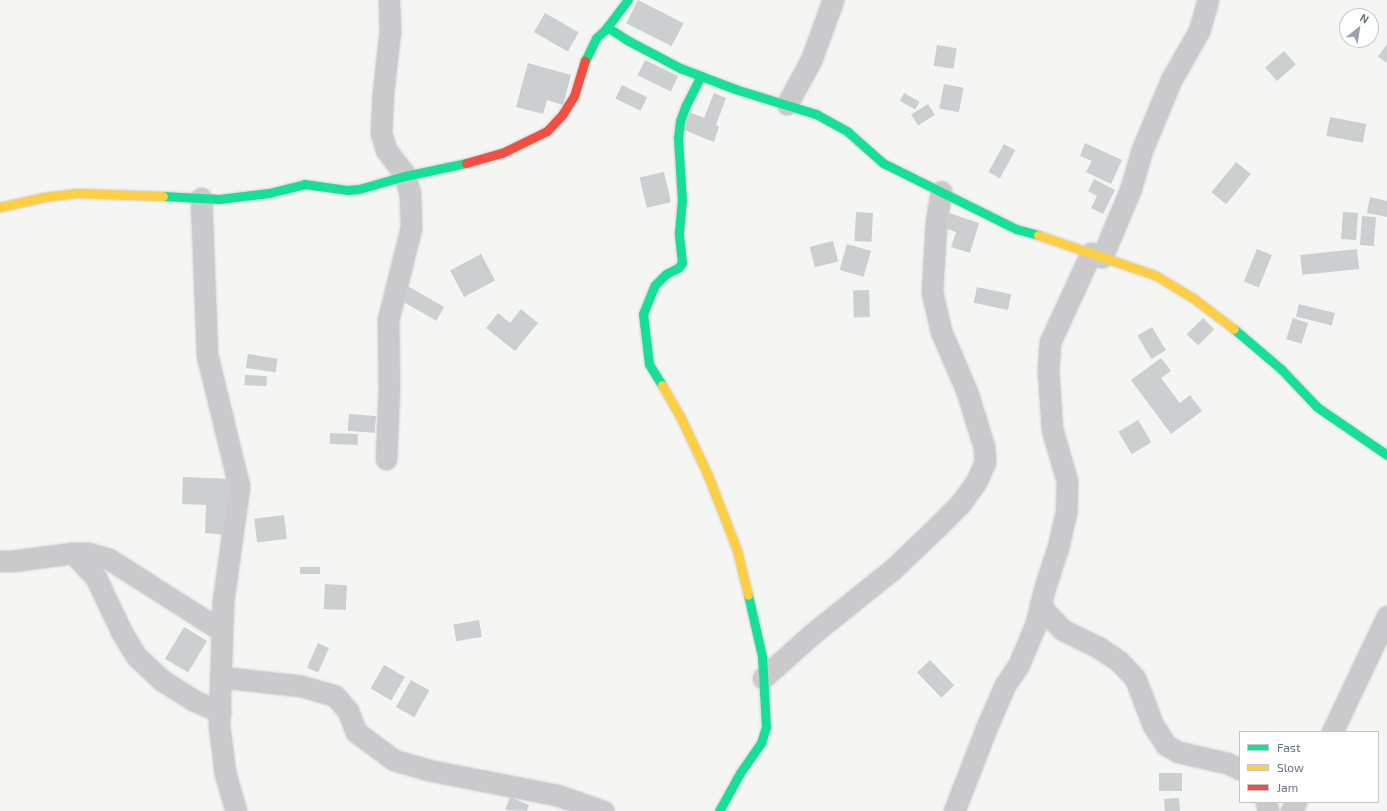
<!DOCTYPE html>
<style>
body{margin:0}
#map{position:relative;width:1387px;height:811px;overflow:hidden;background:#f5f5f4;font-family:"Exo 2",sans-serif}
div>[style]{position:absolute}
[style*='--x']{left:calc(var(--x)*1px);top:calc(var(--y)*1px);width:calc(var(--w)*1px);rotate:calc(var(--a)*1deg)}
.building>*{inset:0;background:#cccecf;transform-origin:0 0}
.roads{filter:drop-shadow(0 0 1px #d2d3d4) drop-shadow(0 0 1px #d2d3d4)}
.street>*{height:21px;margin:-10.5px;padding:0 10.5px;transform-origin:10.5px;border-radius:10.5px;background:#cacacc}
.fast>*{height:9px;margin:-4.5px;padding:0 4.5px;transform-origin:4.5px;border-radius:4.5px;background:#16e098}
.slow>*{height:9px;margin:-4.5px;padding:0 4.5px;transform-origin:4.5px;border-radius:4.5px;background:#ffcf43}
.jam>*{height:9px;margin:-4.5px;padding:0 4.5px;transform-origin:4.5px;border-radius:4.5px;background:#f24e42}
span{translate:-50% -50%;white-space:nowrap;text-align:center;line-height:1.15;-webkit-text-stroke:4px #fff;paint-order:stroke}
.legend{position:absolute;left:1239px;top:731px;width:140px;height:72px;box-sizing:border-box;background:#fff;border:1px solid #c2c7cd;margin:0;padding:5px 7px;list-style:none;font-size:12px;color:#677483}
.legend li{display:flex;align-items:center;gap:8px;height:20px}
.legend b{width:20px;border:1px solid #c2c7cd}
.north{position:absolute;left:1339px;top:8px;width:40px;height:40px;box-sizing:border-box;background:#fff;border:1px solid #c2c7cd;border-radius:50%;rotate:30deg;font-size:11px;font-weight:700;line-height:16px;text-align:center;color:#677483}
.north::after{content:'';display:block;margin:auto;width:14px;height:18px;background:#99a1ab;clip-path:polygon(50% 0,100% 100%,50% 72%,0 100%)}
</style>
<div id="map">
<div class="building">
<div style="left:638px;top:0;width:51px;height:26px;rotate:27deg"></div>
<div style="left:545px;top:13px;width:39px;height:22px;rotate:30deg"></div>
<div style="clip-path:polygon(1387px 44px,1387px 63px,1378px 57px)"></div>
<div style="left:937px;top:45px;width:20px;height:21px;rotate:9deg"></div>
<div style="left:1284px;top:51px;width:18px;height:25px;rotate:49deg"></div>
<div style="left:645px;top:60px;width:37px;height:17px;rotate:26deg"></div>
<div style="clip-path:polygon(528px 63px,571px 75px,563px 105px,547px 100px,543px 114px,516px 107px)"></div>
<div style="left:944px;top:84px;width:20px;height:25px;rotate:11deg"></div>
<div style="left:622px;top:85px;width:28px;height:15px;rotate:26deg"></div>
<div style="clip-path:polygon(714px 93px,726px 98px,716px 125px,719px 127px,714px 142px,682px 129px,689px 112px,704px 118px)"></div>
<div style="left:904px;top:93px;width:18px;height:9px;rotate:29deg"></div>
<div style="left:928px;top:104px;width:13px;height:20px;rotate:58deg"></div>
<div style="left:1330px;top:117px;width:37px;height:19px;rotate:11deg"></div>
<div style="clip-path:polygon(1085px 143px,1122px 160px,1111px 184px,1086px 172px,1092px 161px,1080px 156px)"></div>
<div style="left:1004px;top:144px;width:13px;height:32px;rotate:29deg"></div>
<div style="left:1236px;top:162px;width:19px;height:39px;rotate:39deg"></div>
<div style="left:664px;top:172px;width:31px;height:25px;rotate:77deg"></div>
<div style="clip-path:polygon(1094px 179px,1115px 190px,1103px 214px,1091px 208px,1097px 196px,1088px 191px)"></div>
<div style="clip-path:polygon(1370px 197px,1387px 201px,1387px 217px,1367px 213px)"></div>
<div style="left:856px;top:212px;width:17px;height:29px;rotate:3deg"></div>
<div style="clip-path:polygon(946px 212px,979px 223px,970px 253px,951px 247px,956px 232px,941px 227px)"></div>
<div style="left:1343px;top:212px;width:15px;height:27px;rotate:4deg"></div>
<div style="left:1362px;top:216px;width:14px;height:29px;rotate:4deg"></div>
<div style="left:833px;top:241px;width:21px;height:24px;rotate:76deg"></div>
<div style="left:847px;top:244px;width:25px;height:27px;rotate:16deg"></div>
<div style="left:1257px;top:249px;width:16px;height:35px;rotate:22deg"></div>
<div style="left:1357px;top:249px;width:20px;height:57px;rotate:84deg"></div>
<div style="left:481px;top:254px;width:30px;height:35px;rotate:62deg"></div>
<div style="left:406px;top:285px;width:44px;height:16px;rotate:30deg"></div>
<div style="left:977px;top:287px;width:35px;height:16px;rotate:12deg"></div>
<div style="left:869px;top:290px;width:27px;height:16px;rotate:88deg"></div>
<div style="left:1299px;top:304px;width:37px;height:13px;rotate:14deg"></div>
<div style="clip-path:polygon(521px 309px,538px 323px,515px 351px,486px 328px,498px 313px,510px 323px)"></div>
<div style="left:1203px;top:318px;width:16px;height:23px;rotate:45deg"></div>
<div style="left:1293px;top:318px;width:16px;height:22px;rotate:18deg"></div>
<div style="left:1152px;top:327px;width:27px;height:17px;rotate:59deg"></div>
<div style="left:248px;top:354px;width:30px;height:14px;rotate:9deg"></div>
<div style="clip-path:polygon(1161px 358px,1171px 371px,1161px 378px,1180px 403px,1190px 395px,1202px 411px,1171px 434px,1131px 380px)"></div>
<div style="left:245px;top:375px;width:22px;height:10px;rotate:3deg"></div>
<div style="left:349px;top:414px;width:27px;height:17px;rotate:4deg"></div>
<div style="left:1138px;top:420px;width:26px;height:23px;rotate:59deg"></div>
<div style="left:330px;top:433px;width:28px;height:11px;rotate:2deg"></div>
<div style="clip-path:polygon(183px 477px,231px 479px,229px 535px,205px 533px,206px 505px,182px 504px)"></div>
<div style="left:284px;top:515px;width:24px;height:30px;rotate:83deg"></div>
<div style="left:320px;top:567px;width:7px;height:20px;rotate:90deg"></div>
<div style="left:325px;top:584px;width:22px;height:25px;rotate:3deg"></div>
<div style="left:479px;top:620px;width:17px;height:26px;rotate:80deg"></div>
<div style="left:184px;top:627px;width:27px;height:37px;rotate:31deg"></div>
<div style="left:318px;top:643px;width:12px;height:27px;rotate:24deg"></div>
<div style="left:930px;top:660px;width:35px;height:18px;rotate:46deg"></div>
<div style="left:384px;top:665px;width:24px;height:27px;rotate:30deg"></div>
<div style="left:411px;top:680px;width:21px;height:31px;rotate:29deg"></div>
<div style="left:1182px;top:773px;width:18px;height:23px;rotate:90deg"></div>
<div style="clip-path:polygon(510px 797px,529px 805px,527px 811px,505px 810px)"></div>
<div style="left:1179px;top:798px;width:13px;height:15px;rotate:86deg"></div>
</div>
<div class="roads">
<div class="street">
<div style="--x:787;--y:104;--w:50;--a:-61.4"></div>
<div style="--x:811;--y:60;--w:64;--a:-69.9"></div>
<div style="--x:201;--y:198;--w:157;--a:87.8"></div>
<div style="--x:207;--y:355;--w:135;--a:76.3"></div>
<div style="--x:239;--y:486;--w:117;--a:97.9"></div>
<div style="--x:223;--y:602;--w:123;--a:91.9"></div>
<div style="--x:219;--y:725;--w:48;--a:82.9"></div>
<div style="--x:225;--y:773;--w:40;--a:74"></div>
<div style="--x:1102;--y:257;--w:75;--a:-67.2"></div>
<div style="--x:1131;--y:188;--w:40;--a:-74"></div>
<div style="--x:1142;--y:150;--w:76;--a:-67.5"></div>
<div style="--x:1171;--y:80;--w:56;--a:-60.3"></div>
<div style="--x:1199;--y:31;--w:32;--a:-74"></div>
<div style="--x:386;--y:459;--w:71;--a:-87.6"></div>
<div style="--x:389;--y:388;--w:68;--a:-90.8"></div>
<div style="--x:388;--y:320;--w:95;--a:-76"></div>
<div style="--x:411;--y:228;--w:34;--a:-92"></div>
<div style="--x:410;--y:194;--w:22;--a:-106"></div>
<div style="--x:404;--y:173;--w:29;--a:-128"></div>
<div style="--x:386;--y:150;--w:18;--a:-106"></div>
<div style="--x:381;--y:133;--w:41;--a:-87.2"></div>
<div style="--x:383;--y:92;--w:61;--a:-83.5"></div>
<div style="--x:390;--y:31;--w:31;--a:-92"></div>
<div style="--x:73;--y:553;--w:34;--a:47"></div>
<div style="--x:96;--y:578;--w:59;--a:64.7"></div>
<div style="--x:121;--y:631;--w:29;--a:59"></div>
<div style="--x:136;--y:656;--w:37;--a:43"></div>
<div style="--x:163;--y:681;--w:36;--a:32"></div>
<div style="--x:193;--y:700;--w:30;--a:24"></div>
<div style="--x:0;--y:561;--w:12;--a:0"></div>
<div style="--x:12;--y:561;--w:62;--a:-7.5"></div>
<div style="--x:73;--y:553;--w:15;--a:0"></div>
<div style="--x:88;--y:553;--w:22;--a:16"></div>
<div style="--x:109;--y:559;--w:134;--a:32.5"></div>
<div style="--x:1040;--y:604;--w:16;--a:52"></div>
<div style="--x:1050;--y:617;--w:18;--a:45"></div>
<div style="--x:1063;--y:630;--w:39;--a:26"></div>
<div style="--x:1098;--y:647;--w:25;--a:34"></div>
<div style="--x:1119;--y:661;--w:23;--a:47"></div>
<div style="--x:1135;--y:678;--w:50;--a:69"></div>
<div style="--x:1153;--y:725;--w:24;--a:57"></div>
<div style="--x:1166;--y:745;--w:14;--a:30"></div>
<div style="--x:1178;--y:752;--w:50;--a:12.7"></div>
<div style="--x:1227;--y:763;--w:14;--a:25"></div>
<div style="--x:221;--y:677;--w:81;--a:6.4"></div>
<div style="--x:301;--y:686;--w:35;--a:16"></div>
<div style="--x:335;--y:696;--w:20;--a:49"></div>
<div style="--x:348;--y:711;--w:22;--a:69"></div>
<div style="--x:356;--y:732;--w:47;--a:36.4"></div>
<div style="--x:394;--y:760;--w:35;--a:16"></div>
<div style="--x:428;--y:770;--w:131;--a:11"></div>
<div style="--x:557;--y:795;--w:49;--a:19.2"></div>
<div style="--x:763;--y:678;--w:66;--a:-41.9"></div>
<div style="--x:812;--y:634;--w:105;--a:-38.8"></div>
<div style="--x:894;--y:568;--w:57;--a:-43.6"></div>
<div style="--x:935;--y:529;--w:35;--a:-45"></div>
<div style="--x:960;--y:504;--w:27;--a:-54"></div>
<div style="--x:976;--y:482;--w:22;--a:-66"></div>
<div style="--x:985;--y:462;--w:15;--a:-94"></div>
<div style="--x:984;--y:447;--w:30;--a:-107"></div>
<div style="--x:975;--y:418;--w:27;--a:-107"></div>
<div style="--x:967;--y:392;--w:66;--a:-113.1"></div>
<div style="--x:941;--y:331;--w:40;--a:-103"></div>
<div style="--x:932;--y:292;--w:69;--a:-86.7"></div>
<div style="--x:936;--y:223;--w:32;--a:-81"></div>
<div style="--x:1332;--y:732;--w:128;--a:-64.6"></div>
<div style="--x:1266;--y:802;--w:9;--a:77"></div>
<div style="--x:954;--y:811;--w:93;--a:-68.7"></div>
<div style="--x:988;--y:724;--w:43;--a:-66.4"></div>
<div style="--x:1005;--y:685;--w:23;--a:-56"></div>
<div style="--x:1018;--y:666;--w:43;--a:-67"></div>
<div style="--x:1035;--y:626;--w:40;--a:-75.6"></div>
<div style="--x:1045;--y:587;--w:38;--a:-72"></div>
<div style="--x:1057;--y:551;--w:40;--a:-77"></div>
<div style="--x:1066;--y:512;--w:31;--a:-88"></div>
<div style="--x:1067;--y:481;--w:54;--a:-106.1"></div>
<div style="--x:1052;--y:429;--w:59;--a:-93.9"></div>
<div style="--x:1048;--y:370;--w:28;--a:-86"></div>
<div style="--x:1050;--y:342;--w:98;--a:-65.3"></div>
<div style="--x:1291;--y:811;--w:10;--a:-61"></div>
</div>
<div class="fast">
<div style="--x:607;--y:27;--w:24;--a:33"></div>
<div style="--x:627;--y:40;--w:60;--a:27.8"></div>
<div style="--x:680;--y:68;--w:59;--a:20.9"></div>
<div style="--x:735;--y:89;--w:85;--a:17.2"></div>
<div style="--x:816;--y:114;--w:37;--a:29"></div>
<div style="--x:848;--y:132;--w:47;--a:41.5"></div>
<div style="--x:883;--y:163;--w:148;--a:26.4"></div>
<div style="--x:1016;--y:229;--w:23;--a:15"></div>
<div style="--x:585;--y:61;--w:25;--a:-64"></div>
<div style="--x:596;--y:38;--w:12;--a:-42"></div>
<div style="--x:605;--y:30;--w:38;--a:-53"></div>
<div style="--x:163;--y:196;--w:56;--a:3.1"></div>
<div style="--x:219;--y:199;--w:50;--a:-6.8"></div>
<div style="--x:269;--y:193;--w:36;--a:-14"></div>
<div style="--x:304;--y:184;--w:43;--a:7.9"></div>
<div style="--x:347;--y:190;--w:12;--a:-5"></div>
<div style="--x:359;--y:189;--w:48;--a:-15.8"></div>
<div style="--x:405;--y:176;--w:62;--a:-12"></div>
<div style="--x:1234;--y:329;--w:62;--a:40.4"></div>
<div style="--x:1281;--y:369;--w:52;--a:46.5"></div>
<div style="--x:1317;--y:407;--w:85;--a:34.4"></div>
<div style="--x:662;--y:385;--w:25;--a:-122"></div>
<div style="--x:649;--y:364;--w:50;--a:-96.8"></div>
<div style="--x:643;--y:314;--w:31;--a:-68"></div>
<div style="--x:655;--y:285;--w:16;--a:-45"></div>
<div style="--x:666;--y:274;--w:13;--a:-27"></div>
<div style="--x:678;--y:268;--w:6;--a:-51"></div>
<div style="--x:682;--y:263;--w:30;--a:-96"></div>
<div style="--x:679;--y:233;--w:32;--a:-85"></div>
<div style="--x:682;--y:201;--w:63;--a:-93.6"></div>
<div style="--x:678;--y:138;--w:17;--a:-83"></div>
<div style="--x:680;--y:121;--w:15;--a:-70"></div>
<div style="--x:685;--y:107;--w:35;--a:-63"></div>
<div style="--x:719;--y:811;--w:43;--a:-61.1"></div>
<div style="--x:740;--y:773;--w:37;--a:-55"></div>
<div style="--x:761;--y:743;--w:17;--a:-73"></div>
<div style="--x:766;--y:727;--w:71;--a:-93.2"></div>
<div style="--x:762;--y:656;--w:63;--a:-102.9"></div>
</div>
<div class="slow">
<div style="--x:0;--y:207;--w:45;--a:-12.8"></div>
<div style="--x:44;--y:197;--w:32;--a:-7"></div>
<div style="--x:76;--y:193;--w:87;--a:2"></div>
<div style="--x:1038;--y:235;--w:124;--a:18.9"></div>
<div style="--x:1155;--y:275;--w:44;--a:31.2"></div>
<div style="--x:1193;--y:298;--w:51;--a:37.1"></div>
<div style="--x:662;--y:385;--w:36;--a:60"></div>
<div style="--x:680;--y:416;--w:63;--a:64.7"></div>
<div style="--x:707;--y:473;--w:83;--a:68.7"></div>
<div style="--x:737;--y:550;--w:46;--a:76.3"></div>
</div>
<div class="jam">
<div style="--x:466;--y:163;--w:37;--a:-16"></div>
<div style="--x:502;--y:153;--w:50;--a:-26.1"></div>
<div style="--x:547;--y:131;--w:22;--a:-47"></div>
<div style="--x:562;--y:115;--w:22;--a:-58"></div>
<div style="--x:574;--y:96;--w:37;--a:-73"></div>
</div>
</div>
<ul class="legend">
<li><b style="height:5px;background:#16e098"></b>Fast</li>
<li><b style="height:5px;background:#ffcf43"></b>Slow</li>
<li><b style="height:5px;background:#f24e42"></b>Jam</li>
</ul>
<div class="north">N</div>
</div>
